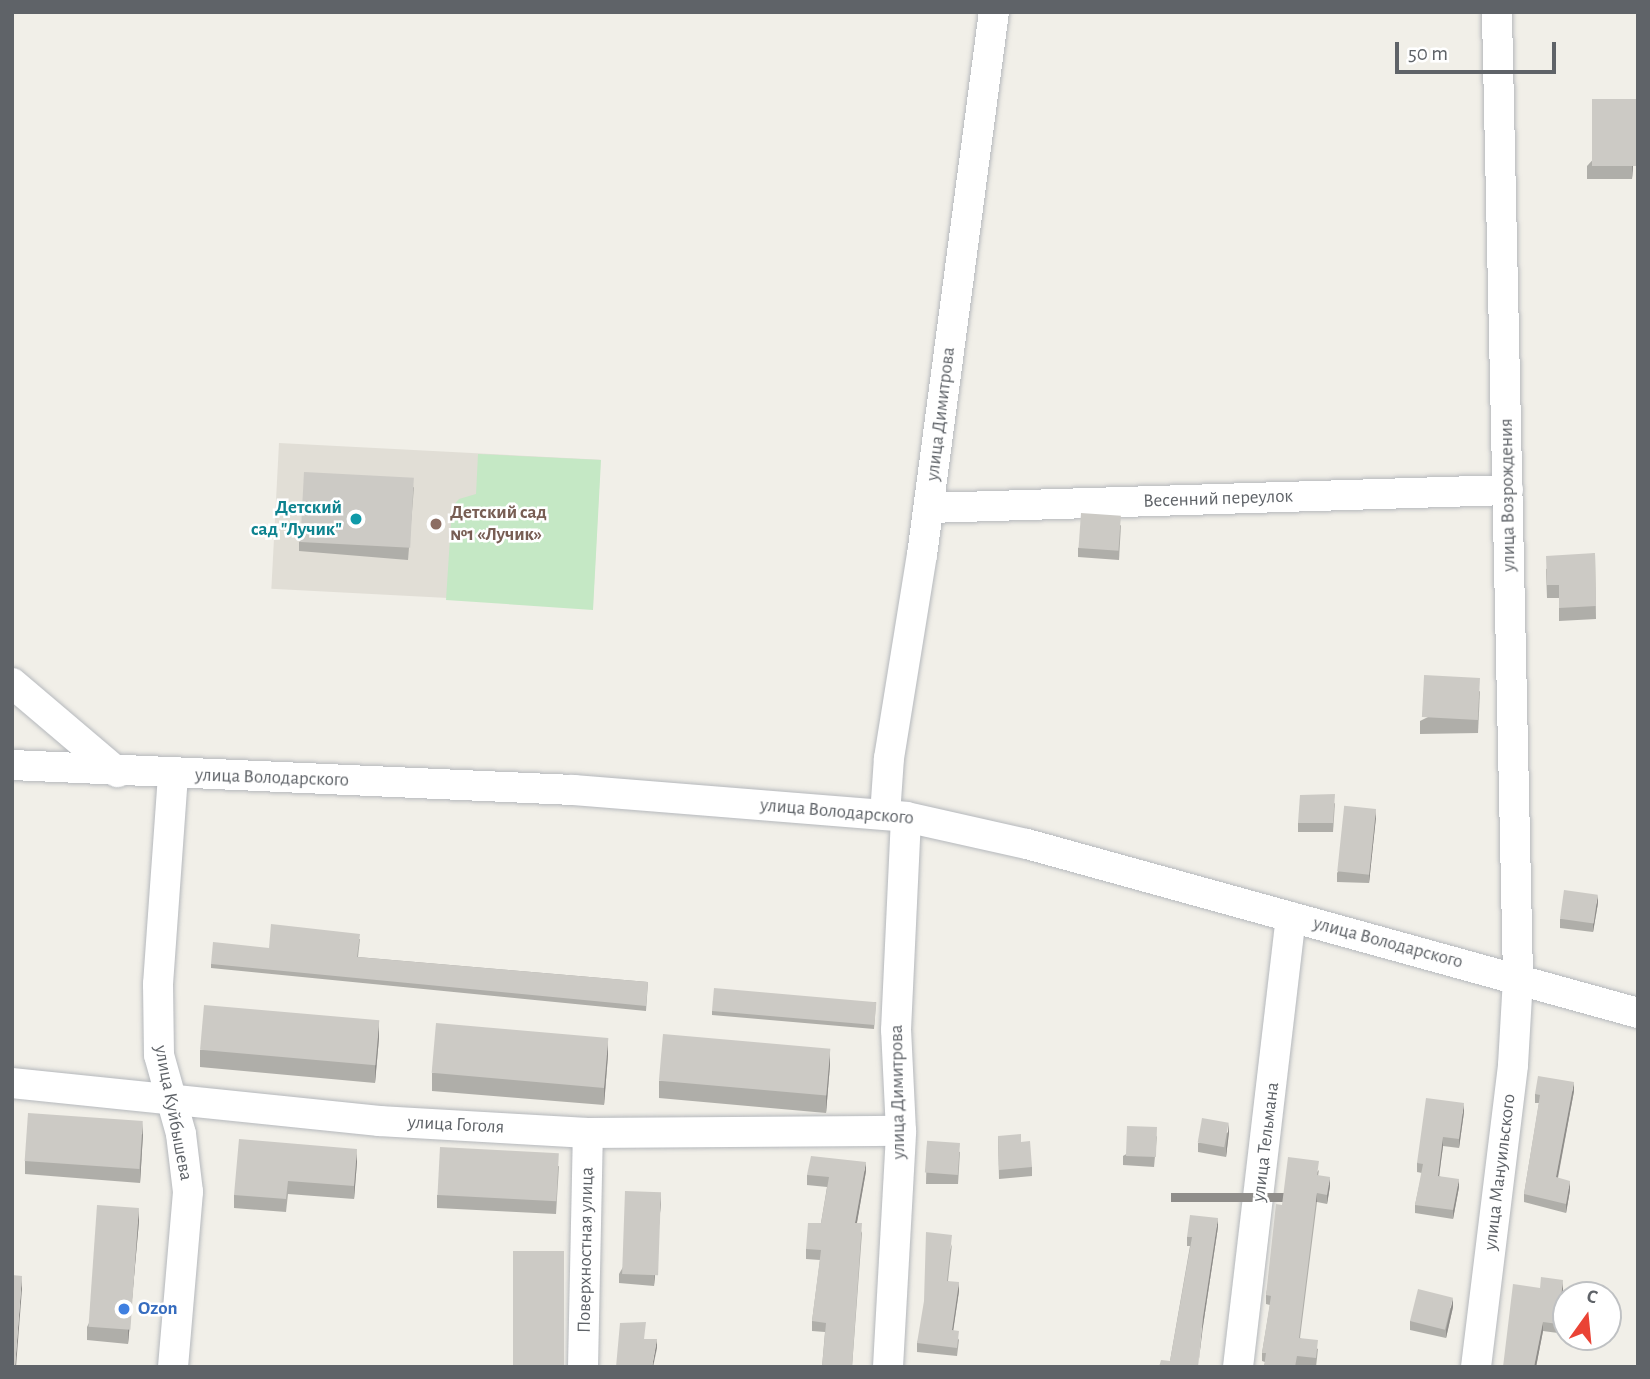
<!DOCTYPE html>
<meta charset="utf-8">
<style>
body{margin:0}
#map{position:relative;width:1650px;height:1379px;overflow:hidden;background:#f1efe8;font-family:"Alegreya Sans",sans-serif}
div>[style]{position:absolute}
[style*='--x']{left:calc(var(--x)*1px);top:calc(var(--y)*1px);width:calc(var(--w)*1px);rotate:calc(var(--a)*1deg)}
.education>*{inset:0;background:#e1ded6;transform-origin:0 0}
.green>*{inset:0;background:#c5e8c5}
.roads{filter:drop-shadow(0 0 2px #b5b8bc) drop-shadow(0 0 2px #b5b8bc)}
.minor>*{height:30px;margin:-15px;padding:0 15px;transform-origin:15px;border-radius:15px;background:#fff}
.wall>*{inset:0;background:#afaea9;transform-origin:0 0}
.shaded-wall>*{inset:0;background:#8f8d8a;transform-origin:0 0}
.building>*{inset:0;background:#cccac5;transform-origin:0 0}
.dots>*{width:19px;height:19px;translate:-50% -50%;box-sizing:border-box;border:4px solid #fff;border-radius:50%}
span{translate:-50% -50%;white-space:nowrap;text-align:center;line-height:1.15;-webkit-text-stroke:5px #fff;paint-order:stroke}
.street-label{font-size:19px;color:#5f6368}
.culture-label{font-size:19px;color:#0d838f;font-weight:700}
.right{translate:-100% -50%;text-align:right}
.education-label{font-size:19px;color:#785e54;font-weight:700}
.left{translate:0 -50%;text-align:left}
.shop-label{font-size:19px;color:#366cbe;font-weight:700}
.frame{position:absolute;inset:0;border:14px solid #5f6368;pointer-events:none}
.north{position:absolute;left:1552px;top:1281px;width:70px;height:70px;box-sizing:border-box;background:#fff;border:2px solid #bfc1c3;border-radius:50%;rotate:15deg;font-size:19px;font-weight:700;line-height:28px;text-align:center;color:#5f6368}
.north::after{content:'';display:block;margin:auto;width:24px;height:32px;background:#ea4335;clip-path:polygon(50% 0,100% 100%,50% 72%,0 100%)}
.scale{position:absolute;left:1395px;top:42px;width:161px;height:32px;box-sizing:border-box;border:4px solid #5f6368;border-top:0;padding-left:9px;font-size:21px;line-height:24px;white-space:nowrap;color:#5f6368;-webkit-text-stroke:5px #fff;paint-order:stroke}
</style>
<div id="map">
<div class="education">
<div style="left:279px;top:443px;width:322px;height:146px;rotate:3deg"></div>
</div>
<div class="green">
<div style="clip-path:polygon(478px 454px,601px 460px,593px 610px,446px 600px,452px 507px,459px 499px,476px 494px)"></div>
</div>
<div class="roads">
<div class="minor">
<div style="--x:929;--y:508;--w:579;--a:-1.78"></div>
<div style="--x:12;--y:683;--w:138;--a:40.3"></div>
<div style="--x:12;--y:765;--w:562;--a:2.55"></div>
<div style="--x:573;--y:790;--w:334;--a:4.6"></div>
<div style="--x:906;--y:817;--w:124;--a:12.6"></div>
<div style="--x:1027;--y:844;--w:634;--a:15.46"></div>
<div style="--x:173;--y:775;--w:210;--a:94.1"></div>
<div style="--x:158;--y:984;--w:71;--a:89.2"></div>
<div style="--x:159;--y:1055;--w:82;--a:74.4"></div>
<div style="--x:181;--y:1134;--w:58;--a:83.1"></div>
<div style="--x:188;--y:1192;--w:176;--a:94.9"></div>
<div style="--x:885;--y:815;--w:57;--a:-86"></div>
<div style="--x:889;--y:758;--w:206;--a:-80.8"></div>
<div style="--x:922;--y:555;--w:548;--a:-82.45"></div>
<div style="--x:12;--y:1083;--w:369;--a:5.9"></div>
<div style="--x:379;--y:1121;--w:209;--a:3.3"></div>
<div style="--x:588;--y:1133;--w:313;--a:-0.4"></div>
<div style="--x:583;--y:1367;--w:234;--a:-88.8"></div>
<div style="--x:888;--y:1367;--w:236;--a:-86.8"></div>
<div style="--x:901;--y:1131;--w:101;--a:-92.8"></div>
<div style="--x:896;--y:1030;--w:213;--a:-87.3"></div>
<div style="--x:1238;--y:1367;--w:453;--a:-83.3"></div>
<div style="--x:1476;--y:1367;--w:304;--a:-83"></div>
<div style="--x:1513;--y:1065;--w:88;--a:-86.7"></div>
<div style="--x:1518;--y:977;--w:965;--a:-91.25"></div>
</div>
</div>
<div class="wall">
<div style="clip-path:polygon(1637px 112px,1632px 179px,1587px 179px,1587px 166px)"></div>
<div style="clip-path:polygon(414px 487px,408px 560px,299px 551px,299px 542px)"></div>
<div style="clip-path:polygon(1121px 525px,1119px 560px,1078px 557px,1078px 548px)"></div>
<div style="clip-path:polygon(1595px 553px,1596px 619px,1559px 621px,1559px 598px,1547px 598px,1546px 569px)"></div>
<div style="clip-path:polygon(1480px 691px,1478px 733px,1420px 734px,1420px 721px)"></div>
<div style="clip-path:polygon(1335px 803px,1333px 832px,1298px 832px,1298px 823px)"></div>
<div style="clip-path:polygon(1376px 817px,1369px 883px,1337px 882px,1337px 873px)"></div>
<div style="clip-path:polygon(1598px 903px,1593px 932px,1560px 928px,1560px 919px)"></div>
<div style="clip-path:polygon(360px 939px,358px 957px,648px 982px,646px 1011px,211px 968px,211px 964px,269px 948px)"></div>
<div style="clip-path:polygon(876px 1002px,874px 1029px,712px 1015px,712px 1011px)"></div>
<div style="clip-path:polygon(379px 1038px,375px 1083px,200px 1067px,200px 1050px)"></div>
<div style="clip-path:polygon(608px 1055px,604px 1105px,432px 1091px,432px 1073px)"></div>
<div style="clip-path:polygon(830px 1065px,826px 1113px,659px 1098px,659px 1081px)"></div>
<div style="clip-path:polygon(1574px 1091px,1558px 1178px,1570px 1190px,1566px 1213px,1524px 1202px,1524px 1194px,1539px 1103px,1535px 1103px,1535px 1094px)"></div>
<div style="clip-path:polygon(1464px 1112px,1459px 1148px,1443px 1146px,1439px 1176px,1459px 1187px,1453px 1219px,1415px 1213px,1415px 1205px,1422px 1173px,1417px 1172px,1417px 1163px)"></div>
<div style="clip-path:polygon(1229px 1132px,1226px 1157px,1198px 1152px,1198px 1143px)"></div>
<div style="clip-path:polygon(143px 1134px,140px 1183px,25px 1174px,25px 1161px)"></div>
<div style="clip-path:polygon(998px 1136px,1021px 1142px,1032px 1167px,1032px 1176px,999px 1179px)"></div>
<div style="clip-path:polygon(1157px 1136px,1154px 1167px,1123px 1165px,1123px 1156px)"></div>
<div style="clip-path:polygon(927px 1144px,960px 1152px,958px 1184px,926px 1184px)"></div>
<div style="clip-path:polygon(357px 1162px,354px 1199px,288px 1194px,286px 1212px,234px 1208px,234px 1195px)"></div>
<div style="clip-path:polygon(559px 1166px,556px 1214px,437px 1208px,437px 1195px)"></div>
<div style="clip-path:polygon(1319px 1170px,1318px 1176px,1330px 1186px,1327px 1204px,1317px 1202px,1300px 1338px,1318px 1349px,1316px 1367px,1297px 1365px,1296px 1367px,1264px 1367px,1265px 1362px,1262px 1361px,1262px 1353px,1270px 1305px,1266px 1304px,1266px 1295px,1282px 1205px)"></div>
<div style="clip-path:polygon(866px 1171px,857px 1223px,862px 1233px,852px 1367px,822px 1367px,825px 1332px,812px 1331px,812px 1321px,820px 1260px,806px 1259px,806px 1249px,821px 1223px,827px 1187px,807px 1185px,807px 1175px)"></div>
<div style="clip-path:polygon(661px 1201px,654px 1286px,619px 1283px,619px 1274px)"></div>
<div style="clip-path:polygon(139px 1221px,128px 1344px,87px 1340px,87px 1327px)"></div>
<div style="clip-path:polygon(1218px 1227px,1203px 1326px,1170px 1361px,1190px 1246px,1187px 1246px,1187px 1237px)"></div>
<div style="clip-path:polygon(952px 1244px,948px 1281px,959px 1291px,953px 1330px,959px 1340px,957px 1356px,917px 1352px,917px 1343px)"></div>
<div style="left:513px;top:1251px;width:51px;height:116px"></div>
<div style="clip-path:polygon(1540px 1288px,1563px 1289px,1558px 1333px,1543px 1331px,1536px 1367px,1503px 1367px)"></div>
<div style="clip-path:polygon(1453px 1307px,1446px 1338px,1410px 1330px,1410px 1321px)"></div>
</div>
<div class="shaded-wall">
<div style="clip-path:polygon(1637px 99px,1637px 112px,1632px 179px,1632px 166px)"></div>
<div style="clip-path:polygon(1376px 809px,1376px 817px,1369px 883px,1369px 875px)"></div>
<div style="clip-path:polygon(1598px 895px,1598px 903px,1593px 932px,1593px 924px)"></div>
<div style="clip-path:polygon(379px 1020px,379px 1038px,375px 1083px,375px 1066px)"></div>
<div style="clip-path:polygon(608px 1038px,608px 1055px,604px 1105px,604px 1088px)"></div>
<div style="clip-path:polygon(830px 1048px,830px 1065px,826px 1113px,826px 1096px)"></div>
<div style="clip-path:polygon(1574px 1082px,1574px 1091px,1556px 1186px,1556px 1177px)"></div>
<div style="clip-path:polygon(1464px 1103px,1464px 1112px,1459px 1148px,1459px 1139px)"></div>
<div style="clip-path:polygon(143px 1121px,143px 1134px,140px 1183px,140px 1170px)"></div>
<div style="clip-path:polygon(1229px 1123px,1229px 1132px,1226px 1157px,1226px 1148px)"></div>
<div style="clip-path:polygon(1443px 1137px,1443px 1146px,1438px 1185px,1438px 1176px)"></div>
<div style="clip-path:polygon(357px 1149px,357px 1162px,354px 1199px,354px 1186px)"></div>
<div style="clip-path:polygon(866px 1162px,866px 1171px,855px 1233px,855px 1223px)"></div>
<div style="clip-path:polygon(1330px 1177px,1330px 1186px,1327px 1204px,1327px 1195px)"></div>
<div style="clip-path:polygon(1459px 1179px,1459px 1187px,1453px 1219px,1453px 1210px)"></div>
<div style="clip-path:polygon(1570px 1181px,1570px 1190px,1566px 1213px,1566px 1204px)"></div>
<div style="clip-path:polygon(661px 1192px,661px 1201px,654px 1286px,654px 1278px)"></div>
<div style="left:1317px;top:1193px;width:9px;height:146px;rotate:90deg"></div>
<div style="clip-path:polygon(139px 1208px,139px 1221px,128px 1344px,128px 1331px)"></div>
<div style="clip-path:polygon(1218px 1218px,1218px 1227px,1203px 1326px,1198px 1367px,1203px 1317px)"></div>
<div style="clip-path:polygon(22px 1276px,22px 1289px,16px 1367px,15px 1367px)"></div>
<div style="clip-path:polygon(1563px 1280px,1563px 1289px,1558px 1333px,1558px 1324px)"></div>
<div style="clip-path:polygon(959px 1282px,959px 1291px,952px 1339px,952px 1330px)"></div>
<div style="clip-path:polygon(1453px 1298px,1453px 1307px,1446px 1338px,1446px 1330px)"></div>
<div style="clip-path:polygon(1543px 1322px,1543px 1331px,1536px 1367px,1534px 1367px)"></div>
<div style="clip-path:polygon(657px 1339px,657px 1348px,653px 1367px,652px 1367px)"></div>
</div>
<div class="building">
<div style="left:1592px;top:99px;width:45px;height:67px"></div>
<div style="left:304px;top:472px;width:110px;height:70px;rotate:3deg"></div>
<div style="left:1081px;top:513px;width:40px;height:35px;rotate:4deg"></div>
<div style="clip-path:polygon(1595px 553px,1596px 606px,1559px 608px,1559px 585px,1547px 585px,1546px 556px)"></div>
<div style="left:1480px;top:678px;width:42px;height:56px;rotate:93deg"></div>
<div style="clip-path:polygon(1335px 794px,1333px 823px,1298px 823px,1300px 795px)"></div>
<div style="left:1376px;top:809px;width:66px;height:32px;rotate:96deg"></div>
<div style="left:1564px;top:890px;width:34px;height:29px;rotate:8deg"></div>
<div style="clip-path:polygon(271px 924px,360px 934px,357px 957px,648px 982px,646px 1006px,211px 964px,213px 942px,269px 948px)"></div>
<div style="left:714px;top:988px;width:163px;height:23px;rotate:5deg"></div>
<div style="left:204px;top:1005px;width:176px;height:45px;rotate:5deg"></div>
<div style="left:436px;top:1023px;width:173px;height:50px;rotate:5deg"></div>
<div style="left:663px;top:1034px;width:168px;height:47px;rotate:5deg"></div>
<div style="clip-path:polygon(1538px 1076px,1574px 1082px,1556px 1177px,1570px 1181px,1566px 1204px,1524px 1194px,1540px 1095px,1535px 1094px)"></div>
<div style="clip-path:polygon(1426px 1098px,1464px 1103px,1459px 1139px,1443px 1137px,1438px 1176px,1459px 1179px,1453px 1210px,1415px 1205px,1423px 1164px,1417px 1163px)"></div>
<div style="left:28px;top:1113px;width:115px;height:48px;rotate:4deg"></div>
<div style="left:1202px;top:1118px;width:27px;height:25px;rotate:10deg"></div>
<div style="left:1127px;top:1126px;width:30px;height:30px;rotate:2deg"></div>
<div style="clip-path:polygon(1021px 1134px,1021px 1142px,1030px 1141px,1032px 1167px,999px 1170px,998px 1136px)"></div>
<div style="clip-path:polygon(239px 1139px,357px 1149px,354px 1186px,288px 1181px,286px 1199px,234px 1195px)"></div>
<div style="left:960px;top:1143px;width:32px;height:33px;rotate:94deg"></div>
<div style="left:440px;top:1147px;width:119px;height:48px;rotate:3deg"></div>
<div style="clip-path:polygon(811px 1156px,866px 1162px,855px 1223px,862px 1223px,852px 1367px,822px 1367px,826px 1323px,812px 1321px,821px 1250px,806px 1249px,808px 1223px,821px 1223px,829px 1177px,807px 1175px)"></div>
<div style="clip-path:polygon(1288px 1157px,1319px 1161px,1317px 1175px,1330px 1177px,1327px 1195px,1317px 1193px,1299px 1338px,1318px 1340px,1316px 1358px,1297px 1356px,1295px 1367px,1264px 1367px,1266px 1353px,1262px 1353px,1271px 1296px,1266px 1295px,1276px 1204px,1282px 1205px)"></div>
<div style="left:625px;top:1191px;width:36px;height:83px;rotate:2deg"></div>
<div style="left:97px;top:1205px;width:42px;height:122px;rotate:4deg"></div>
<div style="clip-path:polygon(1190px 1215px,1218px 1218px,1203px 1317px,1198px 1366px,1205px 1367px,1159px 1367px,1161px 1360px,1170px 1361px,1192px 1237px,1187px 1237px)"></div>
<div style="clip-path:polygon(926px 1232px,952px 1235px,947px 1281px,959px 1282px,952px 1330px,959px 1331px,957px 1348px,917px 1343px,924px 1301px)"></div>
<div style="left:513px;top:1251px;width:51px;height:115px"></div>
<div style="clip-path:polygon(12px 1275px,22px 1276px,15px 1367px,12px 1367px)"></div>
<div style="clip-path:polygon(1541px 1277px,1563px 1280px,1558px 1324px,1543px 1322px,1534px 1367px,1503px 1367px,1513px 1284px,1540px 1288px)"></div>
<div style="left:1418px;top:1289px;width:36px;height:33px;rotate:14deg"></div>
<div style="clip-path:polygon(646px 1322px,644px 1339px,657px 1339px,652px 1367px,616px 1367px,620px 1323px)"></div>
<div style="clip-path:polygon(78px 1365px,101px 1367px,78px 1367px)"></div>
</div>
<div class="dots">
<div style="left:356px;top:519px;background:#0f9aa8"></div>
<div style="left:436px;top:524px;background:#8d6e63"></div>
<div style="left:124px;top:1309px;background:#3f7fe0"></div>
</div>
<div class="street-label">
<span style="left:941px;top:414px;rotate:-83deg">улица Димитрова</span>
<span style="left:1508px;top:495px;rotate:-91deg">улица Возрождения</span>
<span style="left:1218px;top:499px;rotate:-2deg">Весенний переулок</span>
<span style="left:272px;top:778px;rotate:2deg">улица Володарского</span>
<span style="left:837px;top:812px;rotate:5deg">улица Володарского</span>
<span style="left:1388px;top:943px;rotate:15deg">улица Володарского</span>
<span style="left:898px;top:1092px;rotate:-91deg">улица Димитрова</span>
<span style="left:173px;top:1113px;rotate:79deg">улица Куйбышева</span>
<span style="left:456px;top:1125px;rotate:3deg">улица Гоголя</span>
<span style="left:1266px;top:1142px;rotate:-83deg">улица Тельмана</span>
<span style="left:1500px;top:1172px;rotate:-83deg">улица Мануильского</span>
<span style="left:586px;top:1250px;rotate:-89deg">Поверхностная улица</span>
</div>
<div class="culture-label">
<span class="right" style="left:342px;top:519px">Детский<br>сад "Лучик"</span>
</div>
<div class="education-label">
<span class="left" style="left:450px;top:524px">Детский сад<br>№1 «Лучик»</span>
</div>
<div class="shop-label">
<span class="left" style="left:138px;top:1309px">Ozon</span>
</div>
<div class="frame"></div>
<div class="north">С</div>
<div class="scale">50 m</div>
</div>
